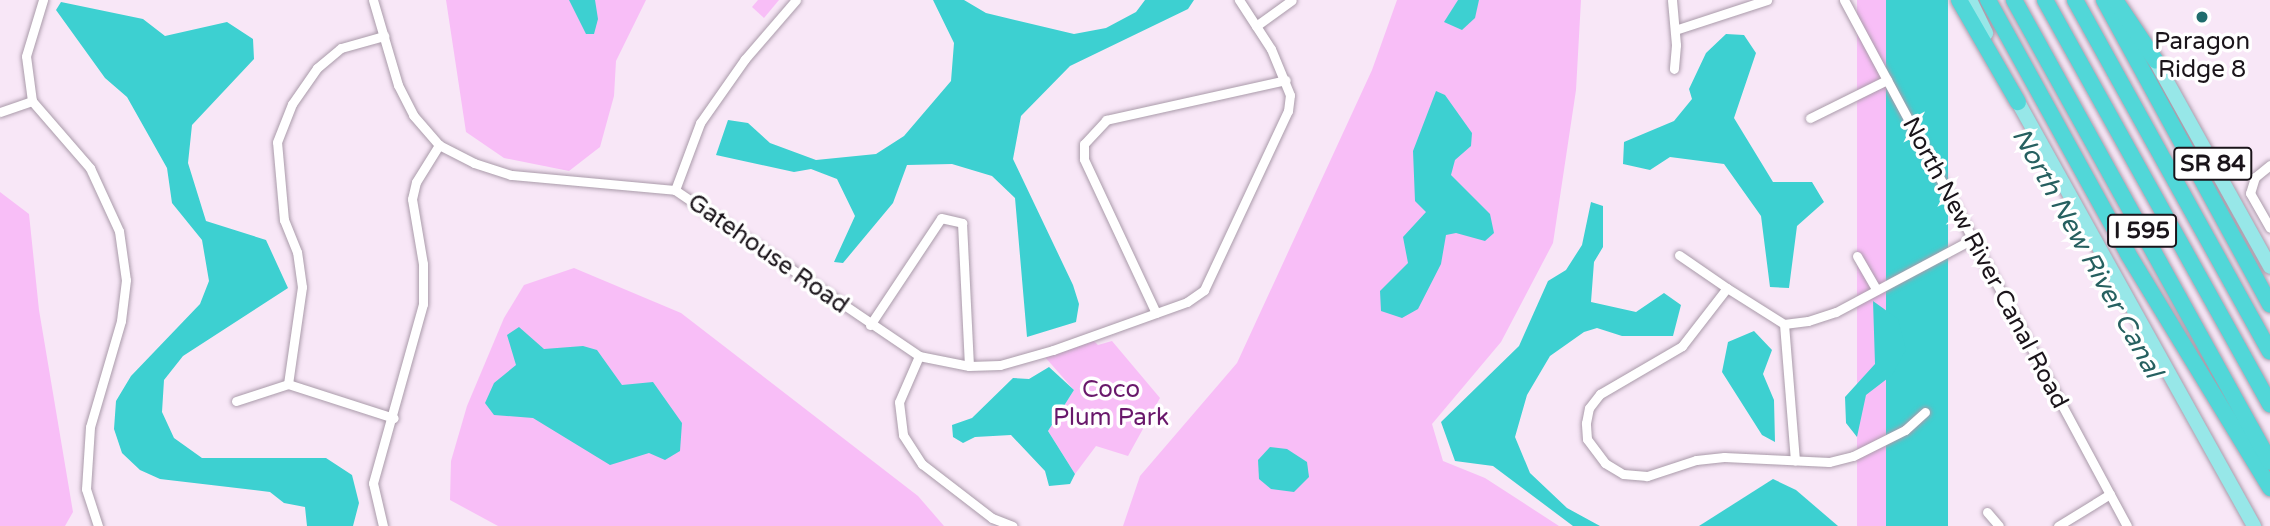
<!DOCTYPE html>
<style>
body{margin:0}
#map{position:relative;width:2270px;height:526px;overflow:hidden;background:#f8e7f7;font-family:"Varela Round",sans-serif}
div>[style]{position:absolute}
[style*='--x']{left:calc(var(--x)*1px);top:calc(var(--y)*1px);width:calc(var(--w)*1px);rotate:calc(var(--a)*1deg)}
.green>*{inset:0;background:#f8bef7;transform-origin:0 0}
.water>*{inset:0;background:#3dd0d1;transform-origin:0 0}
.roads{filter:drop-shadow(0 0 2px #aa9baa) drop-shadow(0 0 2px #aa9baa)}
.minor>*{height:9px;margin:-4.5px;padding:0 4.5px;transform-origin:4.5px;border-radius:4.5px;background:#fff}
.primary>*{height:14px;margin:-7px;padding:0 7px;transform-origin:7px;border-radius:7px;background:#97e7e8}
.motorway>*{height:16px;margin:-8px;padding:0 8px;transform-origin:8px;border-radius:8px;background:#51d7d8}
.dots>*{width:19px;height:19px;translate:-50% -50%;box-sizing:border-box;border:4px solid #fff;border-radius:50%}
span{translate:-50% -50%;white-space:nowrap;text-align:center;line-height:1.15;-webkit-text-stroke:7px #fff;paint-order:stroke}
.shield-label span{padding:2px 5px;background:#fff;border:2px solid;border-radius:5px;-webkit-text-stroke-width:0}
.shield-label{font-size:23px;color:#1a141a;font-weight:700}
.poi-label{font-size:24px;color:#1a141a}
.street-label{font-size:24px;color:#1a141a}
.park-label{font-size:24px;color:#69186b}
.water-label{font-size:26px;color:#266060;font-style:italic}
</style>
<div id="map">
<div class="green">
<div style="clip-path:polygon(446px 0,646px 0,616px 61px,614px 96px,600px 147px,569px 171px,504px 158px,466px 132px)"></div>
<div style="clip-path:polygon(758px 0,779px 0,764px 18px,752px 7px)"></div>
<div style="clip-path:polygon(1397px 0,1581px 0,1576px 90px,1553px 243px,1501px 342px,1432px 424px,1443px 461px,1485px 478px,1559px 526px,1123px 526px,1140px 476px,1237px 363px,1372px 70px)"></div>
<div style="left:1857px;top:0;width:29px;height:597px"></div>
<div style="clip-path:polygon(0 192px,29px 214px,39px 310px,73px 512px,65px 526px,0 526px)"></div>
<div style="clip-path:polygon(574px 268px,681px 313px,918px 496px,944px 526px,498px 526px,450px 500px,451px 461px,467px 406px,504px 318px,524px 285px)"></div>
<div style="clip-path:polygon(1093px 340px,1098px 345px,1112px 341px,1160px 398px,1128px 456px,1096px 446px,1075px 474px,1048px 431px,1074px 390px,1044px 356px)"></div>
</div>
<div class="water">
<div style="clip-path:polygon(569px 0,595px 0,598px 19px,594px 34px,586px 34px)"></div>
<div style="clip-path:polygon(933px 0,964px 0,986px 13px,1074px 34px,1106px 28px,1136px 12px,1145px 0,1194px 0,1188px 9px,1070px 66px,1021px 116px,1013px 159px,1073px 285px,1079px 304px,1076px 322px,1027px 337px,1015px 198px,992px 176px,952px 164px,907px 165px,893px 203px,843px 263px,834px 262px,855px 216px,837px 179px,811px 169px,794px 172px,716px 155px,728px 120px,748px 123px,770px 143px,816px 160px,876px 154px,904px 136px,951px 81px,954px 43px)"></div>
<div style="clip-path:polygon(1458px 0,1479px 0,1475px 18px,1462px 30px,1444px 22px)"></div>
<div style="left:1886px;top:0;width:62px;height:598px"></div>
<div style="clip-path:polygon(61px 2px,143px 19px,165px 36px,227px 22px,253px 39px,254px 59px,192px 125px,188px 163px,206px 221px,266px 240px,288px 288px,183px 356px,164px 380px,162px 412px,174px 438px,202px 458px,326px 458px,352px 475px,359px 503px,353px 526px,307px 526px,305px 507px,284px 503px,270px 492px,160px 479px,140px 470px,122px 453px,114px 429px,116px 401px,131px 376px,200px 304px,209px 281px,202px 240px,172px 203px,167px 168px,127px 97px,105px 78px,56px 10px)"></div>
<div style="clip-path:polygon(1726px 34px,1744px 35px,1756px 53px,1734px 118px,1773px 182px,1812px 182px,1824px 202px,1797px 226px,1789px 288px,1770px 287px,1761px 216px,1724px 164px,1670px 157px,1650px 170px,1623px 164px,1624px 142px,1674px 121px,1692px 99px,1689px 89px,1706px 53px)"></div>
<div style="clip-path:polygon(1436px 91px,1445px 95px,1472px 133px,1471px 146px,1455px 160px,1451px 175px,1490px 214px,1494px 233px,1485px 241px,1456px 233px,1446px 235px,1441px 264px,1418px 309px,1402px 318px,1381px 311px,1380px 291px,1408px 263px,1403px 237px,1426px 212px,1415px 201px,1413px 151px)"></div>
<div style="clip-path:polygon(1591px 202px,1603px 206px,1603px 247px,1594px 262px,1591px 302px,1636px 312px,1664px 293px,1681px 305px,1673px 336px,1622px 336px,1597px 328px,1584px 332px,1550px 356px,1527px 395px,1515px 437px,1530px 473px,1567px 508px,1600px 526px,1573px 526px,1493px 466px,1455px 461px,1441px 422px,1519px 346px,1548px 281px,1566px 270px,1582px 245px)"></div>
<div style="clip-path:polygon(1873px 301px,1898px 319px,1906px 350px,1892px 375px,1866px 395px,1857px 437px,1846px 423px,1845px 397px,1875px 364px)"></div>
<div style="clip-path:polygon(519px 327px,544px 349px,583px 346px,597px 350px,622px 385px,653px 382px,682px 423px,680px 451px,665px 460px,649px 453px,610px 465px,533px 418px,494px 415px,485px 403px,494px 383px,516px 365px,507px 335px)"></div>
<div style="clip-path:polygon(1754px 331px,1772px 350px,1763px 374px,1774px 400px,1775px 442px,1762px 435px,1722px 372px,1728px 342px)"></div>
<div style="clip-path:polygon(1049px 367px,1074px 390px,1048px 431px,1075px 474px,1070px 484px,1049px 486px,1045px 471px,1011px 435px,975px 437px,963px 443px,953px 437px,952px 425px,972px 418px,1013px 378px,1029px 379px)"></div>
<div style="clip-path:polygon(1270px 447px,1287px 449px,1307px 462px,1309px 477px,1294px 492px,1271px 489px,1259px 479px,1258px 460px)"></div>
<div style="clip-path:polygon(1773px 479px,1796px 490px,1838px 526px,1699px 526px)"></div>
</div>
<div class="roads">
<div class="minor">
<div style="--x:373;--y:0;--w:89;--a:73.6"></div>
<div style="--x:398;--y:85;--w:34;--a:63"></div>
<div style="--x:413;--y:115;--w:40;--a:49"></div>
<div style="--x:439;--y:145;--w:39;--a:27"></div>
<div style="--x:474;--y:163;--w:39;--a:18"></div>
<div style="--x:511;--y:175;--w:165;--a:5.2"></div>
<div style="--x:675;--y:190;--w:295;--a:34.2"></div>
<div style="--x:919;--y:356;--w:51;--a:11.3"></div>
<div style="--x:969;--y:366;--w:31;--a:-2"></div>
<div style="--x:1000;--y:365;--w:55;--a:-15.8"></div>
<div style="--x:1053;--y:350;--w:142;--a:-19.7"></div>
<div style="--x:1187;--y:302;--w:21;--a:-35"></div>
<div style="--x:1204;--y:290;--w:198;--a:-64.9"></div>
<div style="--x:1288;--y:111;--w:16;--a:-83"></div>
<div style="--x:1290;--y:95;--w:50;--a:-112.4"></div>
<div style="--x:1271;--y:49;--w:59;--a:-123.1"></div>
<div style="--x:1672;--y:0;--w:45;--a:84.9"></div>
<div style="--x:1676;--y:45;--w:24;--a:95"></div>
<div style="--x:1844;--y:0;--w:597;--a:61.72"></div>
<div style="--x:1256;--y:26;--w:44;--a:-35.8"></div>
<div style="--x:1675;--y:30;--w:97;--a:-18.1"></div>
<div style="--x:32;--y:101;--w:89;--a:49.1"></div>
<div style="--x:90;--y:168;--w:69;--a:65.3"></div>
<div style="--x:119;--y:231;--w:49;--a:81.9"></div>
<div style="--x:126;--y:280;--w:41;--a:97"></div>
<div style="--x:121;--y:321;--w:110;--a:106.3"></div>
<div style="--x:90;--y:427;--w:62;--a:93.7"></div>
<div style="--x:86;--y:489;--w:39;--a:72"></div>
<div style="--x:32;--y:101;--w:45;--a:-97.6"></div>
<div style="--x:26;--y:56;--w:59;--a:-73.1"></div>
<div style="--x:0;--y:112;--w:34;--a:-19"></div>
<div style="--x:1810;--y:118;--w:86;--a:-26.3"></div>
<div style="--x:2270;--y:165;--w:19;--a:141"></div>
<div style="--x:2255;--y:177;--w:17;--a:107"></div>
<div style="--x:2250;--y:193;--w:40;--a:60.3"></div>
<div style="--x:675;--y:190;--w:72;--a:-69.5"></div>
<div style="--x:700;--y:123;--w:78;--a:-54.9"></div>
<div style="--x:745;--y:59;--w:78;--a:-49.2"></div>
<div style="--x:1679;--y:255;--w:58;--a:34.5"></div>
<div style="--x:1857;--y:256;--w:39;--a:60"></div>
<div style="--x:1156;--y:313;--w:170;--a:-115.1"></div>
<div style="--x:1084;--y:159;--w:15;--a:-90"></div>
<div style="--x:1084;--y:144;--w:33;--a:-47"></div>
<div style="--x:1106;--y:120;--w:184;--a:-12.5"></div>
<div style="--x:1784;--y:324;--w:137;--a:85.4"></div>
<div style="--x:870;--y:325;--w:128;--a:-56.4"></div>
<div style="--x:941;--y:218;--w:22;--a:13"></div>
<div style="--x:962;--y:223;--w:143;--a:87.2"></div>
<div style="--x:919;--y:356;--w:50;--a:113.5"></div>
<div style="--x:899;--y:402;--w:33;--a:83"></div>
<div style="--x:903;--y:435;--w:35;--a:57"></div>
<div style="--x:922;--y:464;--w:88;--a:37.6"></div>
<div style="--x:992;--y:518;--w:22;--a:21"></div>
<div style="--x:288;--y:384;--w:98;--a:-81.8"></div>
<div style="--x:302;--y:287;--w:35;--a:-98"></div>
<div style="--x:297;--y:252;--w:35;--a:-112"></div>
<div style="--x:284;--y:220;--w:78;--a:-95.1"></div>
<div style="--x:277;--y:142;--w:41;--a:-68.5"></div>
<div style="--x:292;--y:104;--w:44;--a:-55.2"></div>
<div style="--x:317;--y:68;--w:31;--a:-40"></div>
<div style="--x:341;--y:48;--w:45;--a:-15.6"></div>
<div style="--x:236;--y:401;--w:55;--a:-18.1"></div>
<div style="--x:288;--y:384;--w:111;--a:17.8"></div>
<div style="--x:1925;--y:412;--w:27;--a:138"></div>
<div style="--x:1905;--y:430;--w:58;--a:153.4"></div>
<div style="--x:1853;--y:456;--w:25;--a:166"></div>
<div style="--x:1829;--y:462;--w:105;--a:-177.3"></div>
<div style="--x:1724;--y:457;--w:28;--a:174"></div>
<div style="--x:1696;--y:460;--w:52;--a:161.9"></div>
<div style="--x:1647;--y:476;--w:24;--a:-175"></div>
<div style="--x:1623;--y:474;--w:21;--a:-149"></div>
<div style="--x:1605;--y:463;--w:30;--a:-127"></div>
<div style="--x:1587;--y:439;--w:16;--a:-94"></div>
<div style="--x:1586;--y:423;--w:15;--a:-79"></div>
<div style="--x:1589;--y:408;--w:18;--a:-52"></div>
<div style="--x:1600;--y:394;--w:95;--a:-30.3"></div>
<div style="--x:1682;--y:346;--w:73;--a:-52.2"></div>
<div style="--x:1727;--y:288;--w:67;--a:32.3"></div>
<div style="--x:1784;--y:324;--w:24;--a:-7"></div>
<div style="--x:1808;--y:321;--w:29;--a:-18"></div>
<div style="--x:1836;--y:312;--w:153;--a:-28.1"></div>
<div style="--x:1987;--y:512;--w:18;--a:49"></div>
<div style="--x:383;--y:526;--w:44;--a:-103.1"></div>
<div style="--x:373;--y:483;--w:186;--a:-74.4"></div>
<div style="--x:423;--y:304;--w:40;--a:-90"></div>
<div style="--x:423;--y:264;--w:66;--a:-99.6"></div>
<div style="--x:412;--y:199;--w:17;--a:-77"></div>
<div style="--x:416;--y:182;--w:44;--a:-58.1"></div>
<div style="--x:2058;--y:526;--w:61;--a:-31.6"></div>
</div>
<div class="primary">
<div style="--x:1970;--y:0;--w:37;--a:64"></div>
<div style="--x:2150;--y:51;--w:247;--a:60.9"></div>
<div style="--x:2013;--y:93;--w:496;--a:60.9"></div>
</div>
<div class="motorway">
<div style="--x:1959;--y:0;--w:118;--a:60"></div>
<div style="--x:1988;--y:0;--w:290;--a:61.1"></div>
<div style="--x:2128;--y:254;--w:274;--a:58.7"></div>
<div style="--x:2014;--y:0;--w:528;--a:61.01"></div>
<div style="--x:2045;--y:0;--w:463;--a:60.9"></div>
<div style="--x:2075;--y:0;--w:402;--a:61"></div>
<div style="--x:2104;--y:0;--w:347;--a:61.4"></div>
<div style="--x:2115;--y:0;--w:73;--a:56.1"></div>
</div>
</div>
<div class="dots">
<div style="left:2202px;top:17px;background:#206c6d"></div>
</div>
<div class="shield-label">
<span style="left:2213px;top:164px">SR 84</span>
<span style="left:2142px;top:231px">I 595</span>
</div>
<div class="poi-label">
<span style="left:2202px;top:56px">Paragon<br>Ridge 8</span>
</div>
<div class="street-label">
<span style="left:768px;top:254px;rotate:35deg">Gatehouse Road</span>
<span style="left:1985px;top:263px;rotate:62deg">North New River Canal Road</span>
</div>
<div class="park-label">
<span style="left:1111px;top:404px">Coco<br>Plum Park</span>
</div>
<div class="water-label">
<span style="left:2087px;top:253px;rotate:61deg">North New River Canal</span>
</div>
</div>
